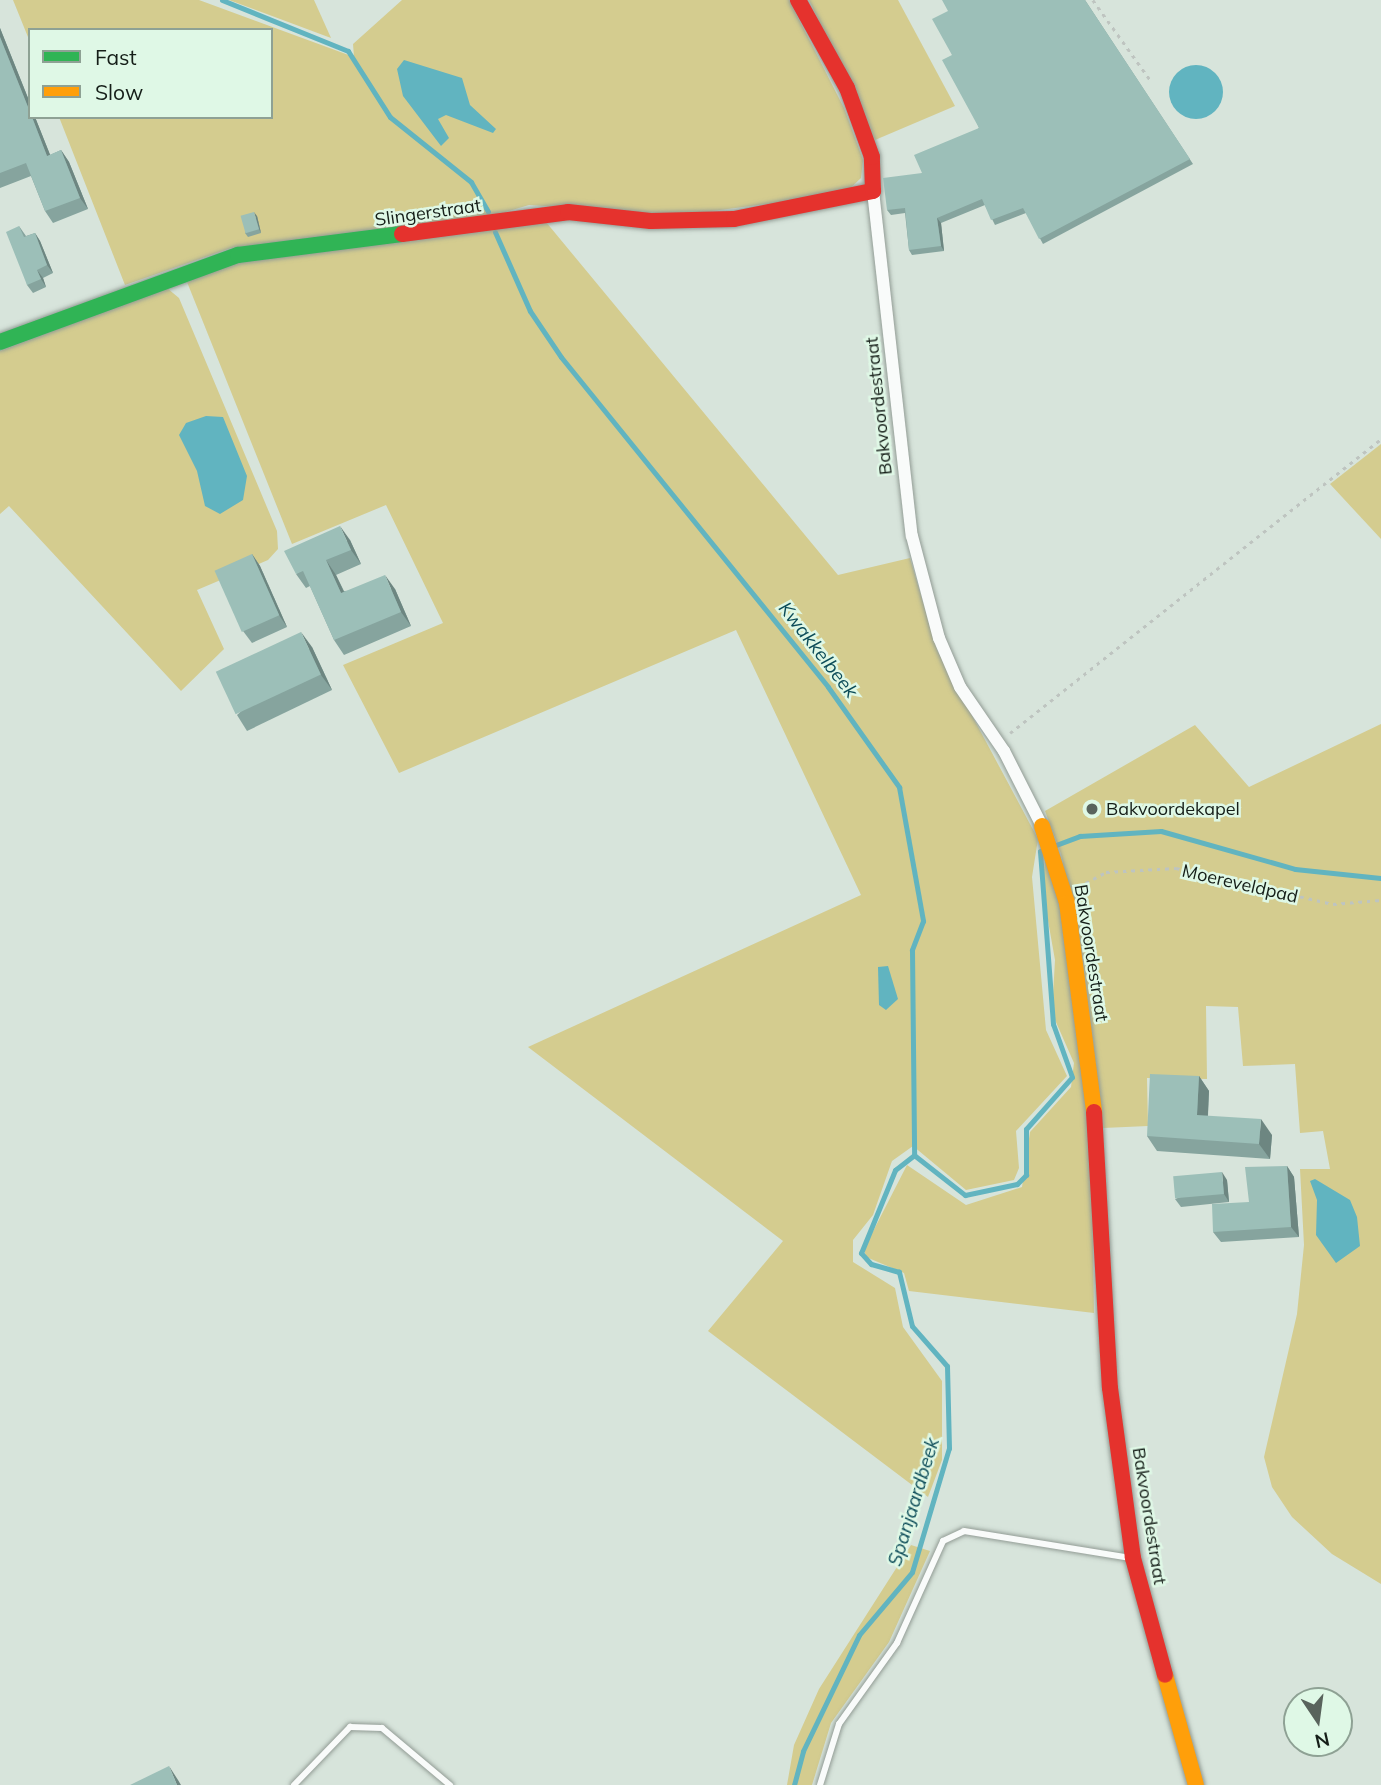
<!DOCTYPE html>
<style>
body{margin:0}
#map{position:relative;width:1381px;height:1785px;overflow:hidden;background:#d7e4db;font-family:Mulish,sans-serif}
div>[style]{position:absolute}
[style*='--x']{left:calc(var(--x)*1px);top:calc(var(--y)*1px);width:calc(var(--w)*1px);rotate:calc(var(--a)*1deg)}
.green>*{inset:0;background:#d4cc8f}
.water>*{inset:0;background:#61b4c0}
.round{border-radius:50%}
.stream>*{height:5px;margin:-2.5px;padding:0 2.5px;transform-origin:2.5px;border-radius:2.5px;background:#61b4c0}
.path>*{height:2.5px;margin-top:-1.25px;transform-origin:0;background:repeating-linear-gradient(90deg,#bec4c0 0 3.5px,transparent 0 8.5px)}
.roads{filter:drop-shadow(0 0 2px #929c95) drop-shadow(0 0 2px #929c95)}
.lane>*{height:6px;margin:-3px;padding:0 3px;transform-origin:3px;border-radius:3px;background:#f9fbfa}
.street>*{height:12px;margin:-6px;padding:0 6px;transform-origin:6px;border-radius:6px;background:#f9fbfa}
.fast>*{height:16px;margin:-8px;padding:0 8px;transform-origin:8px;border-radius:8px;background:#30b455}
.slow>*{height:16px;margin:-8px;padding:0 8px;transform-origin:8px;border-radius:8px;background:#ff9f0a}
.jam>*{height:16px;margin:-8px;padding:0 8px;transform-origin:8px;border-radius:8px;background:#e5322d}
.wall>*{inset:0;background:#86a49e}
.shaded-wall>*{inset:0;background:#6d8681}
.building>*{inset:0;background:#9cbfb8;transform-origin:0 0}
.dots>*{width:19px;height:19px;translate:-50% -50%;box-sizing:border-box;border:4px solid #dff8e6;border-radius:50%}
span{translate:-50% -50%;white-space:nowrap;text-align:center;line-height:1.15;-webkit-text-stroke:5px #dff8e6;paint-order:stroke}
.street-label{font-size:18px;color:#151e18}
.poi-label{font-size:18px;color:#151e18}
.left{translate:0 -50%;text-align:left}
.water-label{font-size:19px;color:#0c4c58;font-style:italic}
.legend{position:absolute;left:28px;top:28px;width:245px;height:91px;box-sizing:border-box;background:#dff8e6;border:2px solid #8ea194;margin:0;padding:9px 12px;list-style:none;font-size:21px;color:#151e18}
.legend li{display:flex;align-items:center;gap:14px;height:35px}
.legend b{width:35px;border:2px solid #8ea194}
.north{position:absolute;left:1283px;top:1687px;width:70px;height:70px;box-sizing:border-box;background:#dff8e6;border:2px solid #8ea194;border-radius:50%;rotate:167deg;font-size:19px;font-weight:700;line-height:28px;text-align:center;color:#151e18}
.north::after{content:'';display:block;margin:auto;width:24px;height:32px;background:#59635c;clip-path:polygon(50% 0,100% 100%,50% 72%,0 100%)}
</style>
<div id="map">
<div class="green">
<div style="clip-path:polygon(13px 0,199px 0,354px 57px,353px 44px,402px 0,789px 0,844px 108px,863px 160px,861px 178px,844px 194px,682px 215px,529px 205px,486px 218px,231px 248px,125px 285px,59px 117px,271px 117px,271px 30px,30px 30px,30px 42px)"></div>
<div style="clip-path:polygon(229px 0,314px 0,331px 38px)"></div>
<div style="clip-path:polygon(809px 0,898px 0,955px 106px,875px 140px)"></div>
<div style="clip-path:polygon(546px 222px,838px 575px,910px 558px,937px 650px,1038px 839px,1032px 877px,1046px 1030px,1067px 1076px,1016px 1131px,1019px 1168px,1014px 1180px,966px 1190px,913px 1146px,892px 1161px,873px 1215px,853px 1240px,853px 1262px,895px 1288px,903px 1327px,942px 1381px,942px 1460px,928px 1497px,708px 1331px,783px 1241px,528px 1047px,861px 895px,736px 630px,399px 773px,343px 665px,443px 623px,386px 505px,292px 544px,187px 282px,231px 264px)"></div>
<div style="clip-path:polygon(167px 288px,179px 298px,277px 531px,278px 549px,268px 560px,197px 590px,224px 649px,181px 691px,9px 506px,0 514px,0 351px)"></div>
<div style="clip-path:polygon(1381px 444px,1381px 539px,1330px 484px)"></div>
<div style="clip-path:polygon(1381px 724px,1381px 1584px,1332px 1554px,1292px 1517px,1272px 1487px,1264px 1457px,1297px 1314px,1304px 1245px,1300px 1169px,1330px 1169px,1323px 1131px,1300px 1133px,1295px 1064px,1243px 1066px,1238px 1007px,1206px 1006px,1207px 1079px,1147px 1078px,1148px 1126px,1103px 1128px,1083px 959px,1061px 854px,1045px 811px,1195px 725px,1249px 787px)"></div>
<div style="clip-path:polygon(1046px 852px,1061px 908px,1091px 1118px,1094px 1313px,909px 1291px,904px 1273px,866px 1257px,864px 1249px,907px 1165px,966px 1205px,1022px 1187px,1030px 1132px,1071px 1087px,1074px 1063px,1052px 1013px,1055px 960px,1042px 887px)"></div>
<div style="clip-path:polygon(911px 1545px,930px 1551px,889px 1642px,831px 1723px,812px 1785px,787px 1785px,794px 1745px,819px 1689px)"></div>
</div>
<div class="water">
<div style="clip-path:polygon(404px 60px,462px 78px,470px 105px,496px 129px,493px 133px,446px 115px,438px 119px,449px 138px,441px 146px,403px 96px,397px 69px)"></div>
<div class="round" style="left:1169px;top:65px;width:54px;height:54px"></div>
<div style="clip-path:polygon(206px 416px,223px 417px,247px 476px,243px 500px,220px 514px,205px 506px,197px 471px,179px 435px,186px 423px)"></div>
<div style="clip-path:polygon(888px 966px,898px 999px,886px 1010px,879px 1005px,878px 967px)"></div>
<div style="clip-path:polygon(1315px 1179px,1350px 1200px,1357px 1217px,1360px 1246px,1336px 1263px,1316px 1235px,1317px 1200px,1310px 1181px)"></div>
</div>
<div class="stream">
<div style="--x:222;--y:0;--w:136;--a:22"></div>
<div style="--x:348;--y:51;--w:78;--a:57.5"></div>
<div style="--x:390;--y:117;--w:104;--a:38.7"></div>
<div style="--x:471;--y:182;--w:34;--a:60"></div>
<div style="--x:495;--y:232;--w:86;--a:66.1"></div>
<div style="--x:530;--y:311;--w:55;--a:56"></div>
<div style="--x:561;--y:357;--w:424;--a:51"></div>
<div style="--x:828;--y:687;--w:123;--a:54.6"></div>
<div style="--x:899;--y:787;--w:136;--a:79.8"></div>
<div style="--x:923;--y:921;--w:31;--a:111"></div>
<div style="--x:912;--y:950;--w:205;--a:89.4"></div>
<div style="--x:914;--y:1155;--w:65;--a:38.1"></div>
<div style="--x:965;--y:1195;--w:53;--a:-11.9"></div>
<div style="--x:1017;--y:1184;--w:13;--a:-45"></div>
<div style="--x:1026;--y:1175;--w:46;--a:-90"></div>
<div style="--x:1026;--y:1129;--w:69;--a:-48.5"></div>
<div style="--x:1072;--y:1077;--w:56;--a:-109.7"></div>
<div style="--x:1053;--y:1024;--w:173;--a:-94.3"></div>
<div style="--x:1040;--y:851;--w:43;--a:-20.6"></div>
<div style="--x:1080;--y:836;--w:81;--a:-3.5"></div>
<div style="--x:1161;--y:831;--w:139;--a:15.8"></div>
<div style="--x:1295;--y:869;--w:86;--a:6"></div>
<div style="--x:794;--y:1785;--w:35;--a:-75"></div>
<div style="--x:803;--y:1751;--w:129;--a:-64.2"></div>
<div style="--x:859;--y:1635;--w:82;--a:-49.9"></div>
<div style="--x:912;--y:1572;--w:129;--a:-73.4"></div>
<div style="--x:949;--y:1448;--w:82;--a:-91.4"></div>
<div style="--x:947;--y:1366;--w:53;--a:-131.2"></div>
<div style="--x:912;--y:1326;--w:56;--a:-103.5"></div>
<div style="--x:899;--y:1272;--w:29;--a:-164"></div>
<div style="--x:871;--y:1264;--w:15;--a:-132"></div>
<div style="--x:861;--y:1253;--w:90;--a:-67.7"></div>
<div style="--x:895;--y:1170;--w:24;--a:-38"></div>
</div>
<div class="path">
<div style="--x:1093;--y:0;--w:100;--a:54.4"></div>
<div style="--x:1010;--y:733;--w:473;--a:-38.4"></div>
<div style="--x:1078;--y:887;--w:32;--a:-28"></div>
<div style="--x:1106;--y:872;--w:70;--a:-3.3"></div>
<div style="--x:1176;--y:868;--w:161;--a:12.9"></div>
<div style="--x:1333;--y:904;--w:48;--a:-4.8"></div>
</div>
<div class="roads">
<div class="lane">
<div style="--x:294;--y:1785;--w:81;--a:-46"></div>
<div style="--x:350;--y:1727;--w:32;--a:2"></div>
<div style="--x:382;--y:1728;--w:89;--a:40"></div>
<div style="--x:820;--y:1785;--w:64;--a:-72.7"></div>
<div style="--x:839;--y:1724;--w:100;--a:-54.4"></div>
<div style="--x:897;--y:1643;--w:112;--a:-65.7"></div>
<div style="--x:943;--y:1541;--w:23;--a:-25"></div>
<div style="--x:964;--y:1531;--w:169;--a:9.2"></div>
</div>
<div class="street">
<div style="--x:873;--y:191;--w:347;--a:83.6"></div>
<div style="--x:912;--y:536;--w:106;--a:75.2"></div>
<div style="--x:939;--y:638;--w:53;--a:66.8"></div>
<div style="--x:960;--y:687;--w:78;--a:55.5"></div>
<div style="--x:1004;--y:751;--w:84;--a:63.1"></div>
</div>
<div class="fast">
<div style="--x:0;--y:342;--w:253;--a:-20.1"></div>
<div style="--x:238;--y:255;--w:165;--a:-7.3"></div>
</div>
<div class="slow">
<div style="--x:1042;--y:826;--w:81;--a:72"></div>
<div style="--x:1067;--y:903;--w:211;--a:82.6"></div>
<div style="--x:1165;--y:1675;--w:114;--a:74.3"></div>
</div>
<div class="jam">
<div style="--x:402;--y:234;--w:167;--a:-7.5"></div>
<div style="--x:568;--y:212;--w:83;--a:6.2"></div>
<div style="--x:651;--y:221;--w:83;--a:-1.4"></div>
<div style="--x:734;--y:219;--w:142;--a:-11.4"></div>
<div style="--x:873;--y:191;--w:34;--a:-92"></div>
<div style="--x:872;--y:157;--w:73;--a:-109.9"></div>
<div style="--x:847;--y:88;--w:101;--a:-119.1"></div>
<div style="--x:1094;--y:1112;--w:276;--a:86.7"></div>
<div style="--x:1110;--y:1388;--w:172;--a:82.3"></div>
<div style="--x:1133;--y:1558;--w:121;--a:74.7"></div>
</div>
</div>
<div class="wall">
<div style="clip-path:polygon(1085px 0,1193px 164px,1043px 244px,1026px 213px,995px 225px,985px 205px,941px 223px,944px 251px,912px 255px,909px 250px,905px 213px,891px 215px,887px 210px,922px 173px,979px 128px,952px 55px,948px 11px)"></div>
<div style="clip-path:polygon(0 28px,30px 103px,30px 117px,35px 117px,50px 155px,61px 150px,69px 162px,88px 209px,53px 223px,45px 211px,31px 176px,0 188px)"></div>
<div style="clip-path:polygon(257px 216px,261px 233px,248px 237px,245px 233px)"></div>
<div style="clip-path:polygon(19px 226px,26px 236px,35px 233px,40px 241px,53px 273px,43px 278px,46px 287px,33px 293px,27px 285px)"></div>
<div style="clip-path:polygon(350px 540px,361px 564px,336px 575px,344px 591px,395px 589px,411px 626px,344px 655px,334px 640px,310px 586px,306px 588px,296px 574px)"></div>
<div style="clip-path:polygon(252px 554px,260px 566px,287px 627px,252px 643px,243px 631px)"></div>
<div style="clip-path:polygon(312px 647px,332px 690px,247px 731px,237px 715px)"></div>
<div style="clip-path:polygon(1199px 1076px,1209px 1091px,1208px 1116px,1272px 1135px,1270px 1159px,1157px 1151px,1147px 1136px)"></div>
<div style="clip-path:polygon(1287px 1166px,1294px 1177px,1299px 1237px,1221px 1242px,1213px 1232px,1249px 1202px)"></div>
<div style="clip-path:polygon(1227px 1180px,1229px 1202px,1181px 1207px,1175px 1199px)"></div>
</div>
<div class="shaded-wall">
<div style="clip-path:polygon(0 28px,30px 103px,30px 112px,0 37px)"></div>
<div style="clip-path:polygon(32px 117px,35px 117px,55px 167px,47px 156px)"></div>
<div style="clip-path:polygon(61px 150px,69px 162px,88px 209px,80px 198px)"></div>
<div style="clip-path:polygon(254px 212px,257px 216px,261px 233px,259px 229px)"></div>
<div style="clip-path:polygon(937px 218px,941px 223px,944px 251px,941px 246px)"></div>
<div style="clip-path:polygon(35px 233px,40px 241px,53px 273px,47px 265px)"></div>
<div style="clip-path:polygon(37px 270px,43px 278px,46px 287px,41px 279px)"></div>
<div style="clip-path:polygon(340px 526px,350px 540px,361px 564px,351px 550px)"></div>
<div style="clip-path:polygon(252px 554px,260px 566px,287px 627px,279px 615px)"></div>
<div style="clip-path:polygon(326px 560px,336px 575px,351px 607px,341px 593px)"></div>
<div style="clip-path:polygon(385px 575px,395px 589px,411px 626px,401px 612px)"></div>
<div style="clip-path:polygon(301px 632px,312px 647px,332px 690px,321px 675px)"></div>
<div style="clip-path:polygon(1199px 1076px,1209px 1091px,1207px 1131px,1197px 1115px)"></div>
<div style="clip-path:polygon(1261px 1119px,1272px 1135px,1270px 1159px,1259px 1144px)"></div>
<div style="clip-path:polygon(1287px 1166px,1294px 1177px,1299px 1237px,1291px 1227px)"></div>
<div style="clip-path:polygon(1222px 1172px,1227px 1180px,1229px 1202px,1224px 1194px)"></div>
<div style="clip-path:polygon(169px 1766px,178px 1780px,181px 1785px,177px 1785px)"></div>
</div>
<div class="building">
<div style="clip-path:polygon(942px 0,1085px 0,1190px 159px,1039px 239px,1023px 208px,991px 220px,982px 199px,937px 218px,941px 246px,909px 250px,905px 208px,887px 210px,883px 178px,922px 173px,914px 155px,979px 128px,942px 60px,952px 55px,932px 19px,948px 11px)"></div>
<div style="clip-path:polygon(0 37px,30px 112px,30px 117px,32px 117px,47px 156px,61px 150px,80px 198px,45px 211px,26px 163px,0 173px)"></div>
<div style="left:254px;top:212px;width:18px;height:14px;rotate:74deg"></div>
<div style="clip-path:polygon(19px 226px,24px 237px,35px 233px,47px 265px,37px 270px,41px 279px,27px 285px,6px 232px)"></div>
<div style="clip-path:polygon(340px 526px,351px 550px,326px 560px,341px 593px,385px 575px,401px 612px,334px 640px,303px 571px,296px 574px,284px 551px)"></div>
<div style="left:252px;top:554px;width:67px;height:41px;rotate:66deg"></div>
<div style="left:301px;top:632px;width:47px;height:94px;rotate:65deg"></div>
<div style="clip-path:polygon(1150px 1074px,1199px 1076px,1197px 1115px,1261px 1119px,1259px 1144px,1147px 1136px)"></div>
<div style="clip-path:polygon(1287px 1166px,1291px 1227px,1213px 1232px,1212px 1204px,1249px 1202px,1245px 1167px)"></div>
<div style="left:1222px;top:1172px;width:22px;height:49px;rotate:85deg"></div>
<div style="clip-path:polygon(169px 1766px,177px 1785px,130px 1785px)"></div>
</div>
<div class="dots">
<div style="left:1092px;top:809px;background:#59635c"></div>
</div>
<div class="street-label">
<span style="left:428px;top:213px;rotate:-8deg">Slingerstraat</span>
<span style="left:879px;top:406px;rotate:-96deg">Bakvoordestraat</span>
<span style="left:1240px;top:884px;rotate:13deg">Moereveldpad</span>
<span style="left:1091px;top:953px;rotate:81deg">Bakvoordestraat</span>
<span style="left:1149px;top:1516px;rotate:81deg">Bakvoordestraat</span>
</div>
<div class="poi-label">
<span class="left" style="left:1106px;top:809px">Bakvoordekapel</span>
</div>
<div class="water-label">
<span style="left:818px;top:650px;rotate:52deg">Kwakkelbeek</span>
<span style="left:914px;top:1502px;rotate:-73deg">Spanjaardbeek</span>
</div>
<ul class="legend">
<li><b style="height:9px;background:#30b455"></b>Fast</li>
<li><b style="height:9px;background:#ff9f0a"></b>Slow</li>
</ul>
<div class="north">N</div>
</div>
